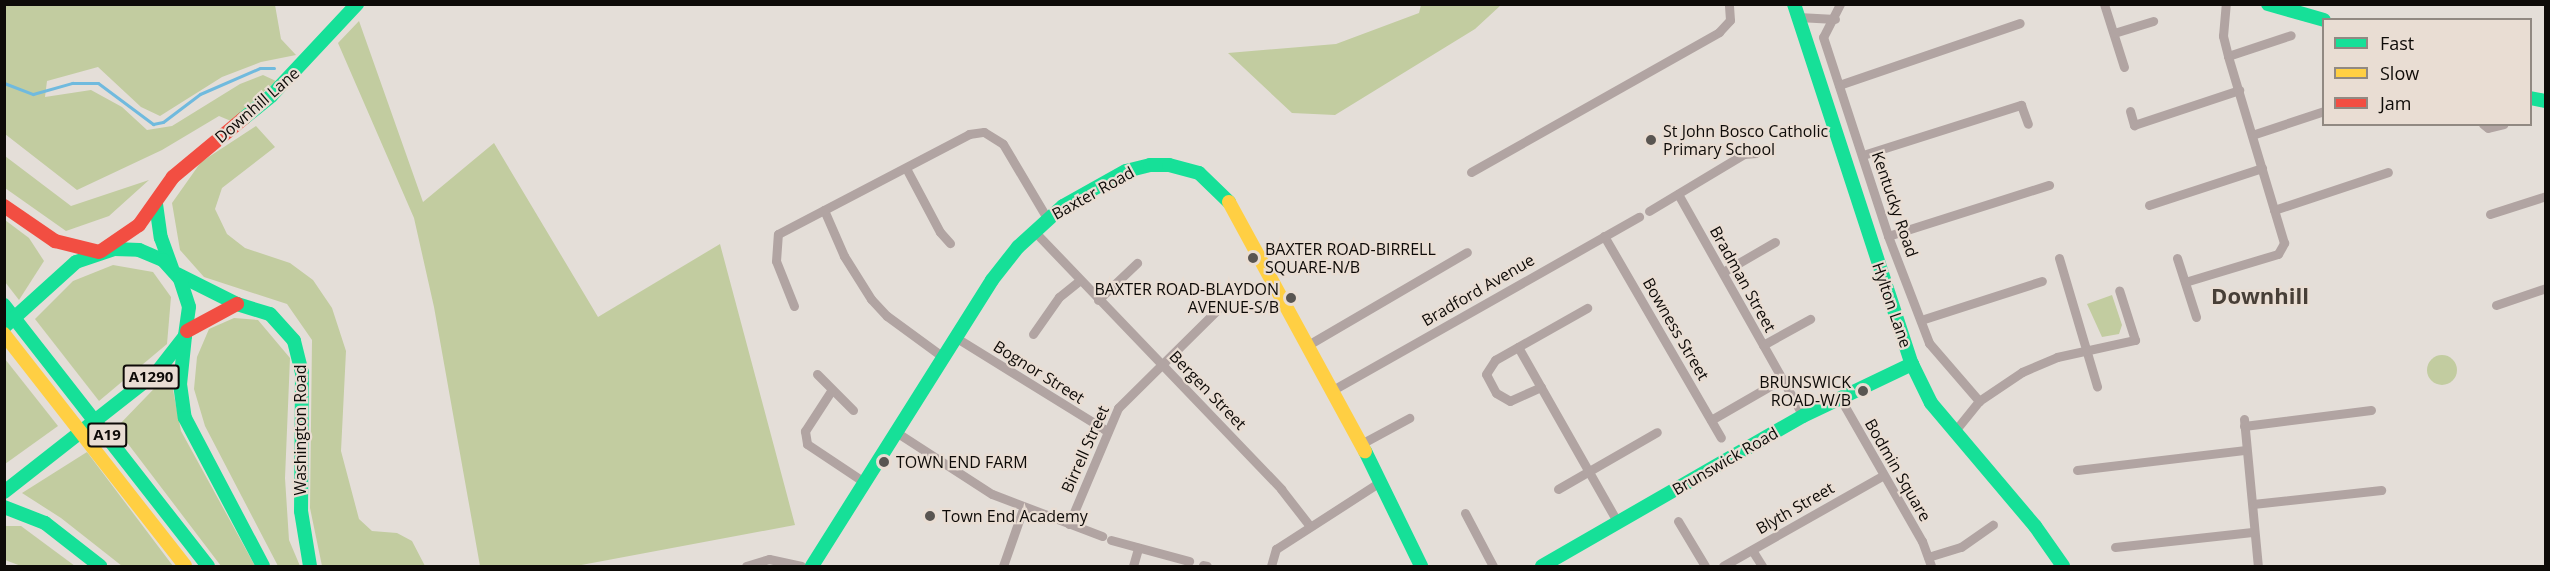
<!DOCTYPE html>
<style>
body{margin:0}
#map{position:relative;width:2550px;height:571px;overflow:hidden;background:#e4ded8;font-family:"Open Sans",sans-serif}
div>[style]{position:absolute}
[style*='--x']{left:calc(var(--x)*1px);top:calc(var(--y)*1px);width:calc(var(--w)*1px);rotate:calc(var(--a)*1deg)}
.green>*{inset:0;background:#c2cca0}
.round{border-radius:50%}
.stream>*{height:3px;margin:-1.5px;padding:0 1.5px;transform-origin:1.5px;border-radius:1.5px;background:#70bade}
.street>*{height:9px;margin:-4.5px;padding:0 4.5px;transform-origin:4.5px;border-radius:4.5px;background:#b1a4a2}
.fast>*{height:14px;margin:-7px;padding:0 7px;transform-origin:7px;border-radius:7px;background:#16e098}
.slow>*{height:14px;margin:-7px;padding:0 7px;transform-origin:7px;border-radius:7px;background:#ffcf43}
.jam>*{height:14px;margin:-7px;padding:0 7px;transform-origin:7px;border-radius:7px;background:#f24e42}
.dots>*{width:16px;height:16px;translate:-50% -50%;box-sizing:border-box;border:3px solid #e9ddd3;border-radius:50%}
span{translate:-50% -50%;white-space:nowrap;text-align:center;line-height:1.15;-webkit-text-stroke:4.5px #e9ddd3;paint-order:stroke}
.shield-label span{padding:2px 4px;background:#e9ddd3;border:2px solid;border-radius:4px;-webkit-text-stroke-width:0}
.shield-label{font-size:15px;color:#0e0b08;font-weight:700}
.street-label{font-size:16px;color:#0e0b08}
.poi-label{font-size:16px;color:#0e0b08}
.left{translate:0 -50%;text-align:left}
.right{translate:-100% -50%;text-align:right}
.district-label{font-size:22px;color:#483f37;font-weight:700}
.frame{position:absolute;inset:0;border:6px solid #0e0b08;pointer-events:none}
.legend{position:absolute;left:2322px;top:18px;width:210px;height:108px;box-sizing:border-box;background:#e9ddd3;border:2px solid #918982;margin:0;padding:8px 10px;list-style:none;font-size:18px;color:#0e0b08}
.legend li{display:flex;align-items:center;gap:12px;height:30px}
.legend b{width:30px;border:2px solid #918982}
</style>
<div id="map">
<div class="green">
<div style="clip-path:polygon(5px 5px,275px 5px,281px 39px,296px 55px,261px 62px,222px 77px,160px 116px,141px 107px,98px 67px,47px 81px,45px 97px,91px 90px,122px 107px,147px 130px,172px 126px,240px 84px,263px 75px,276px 81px,231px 121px,219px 116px,162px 150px,77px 190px,5px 134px)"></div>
<div style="clip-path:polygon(1421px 5px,1501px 5px,1475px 29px,1335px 115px,1292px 113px,1228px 53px,1336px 44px,1419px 13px)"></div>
<div style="clip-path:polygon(359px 21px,423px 202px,494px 143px,598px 317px,720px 244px,795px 525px,576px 566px,480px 566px,434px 307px,414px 218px,338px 43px)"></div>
<div style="clip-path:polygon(256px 126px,275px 147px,222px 188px,215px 209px,227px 234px,245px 248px,290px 263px,313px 280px,332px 308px,346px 351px,341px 451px,359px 519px,372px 531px,397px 533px,412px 541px,425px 566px,322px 566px,310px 508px,312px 340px,287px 304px,204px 277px,180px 250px,172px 203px,201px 162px)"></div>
<div style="clip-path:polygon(5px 156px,71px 206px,149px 180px,109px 216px,66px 231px,5px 188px)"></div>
<div style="clip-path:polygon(5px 220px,29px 238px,44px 261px,19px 300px,5px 282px)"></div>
<div style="clip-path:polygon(113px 265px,153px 272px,171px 297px,167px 344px,99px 401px,35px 319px,73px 281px)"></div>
<div style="clip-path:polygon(2112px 295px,2122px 325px,2119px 334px,2102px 337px,2087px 304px)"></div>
<div style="clip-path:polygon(234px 318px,258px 320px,290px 358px,285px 478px,289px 540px,300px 566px,278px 566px,205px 426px,194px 389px,197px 357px,209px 329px)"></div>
<div class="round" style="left:2427px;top:355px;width:30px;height:30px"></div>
<div style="clip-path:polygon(5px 359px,58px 426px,5px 464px,4px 464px)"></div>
<div style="clip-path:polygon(175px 367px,173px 390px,181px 431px,255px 566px,221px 566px,116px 428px)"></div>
<div style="clip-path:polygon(87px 452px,173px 566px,122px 566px,61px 518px,22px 493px)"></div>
<div style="clip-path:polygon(5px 526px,21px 526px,75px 566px,21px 566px,5px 560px)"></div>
</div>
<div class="stream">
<div style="--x:4;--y:83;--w:31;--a:21"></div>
<div style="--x:33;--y:94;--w:41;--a:-15.8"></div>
<div style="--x:72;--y:83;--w:26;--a:0"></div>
<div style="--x:98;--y:83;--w:69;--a:36.7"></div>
<div style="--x:153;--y:124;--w:10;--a:-11"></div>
<div style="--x:163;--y:122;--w:46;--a:-37.1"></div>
<div style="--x:200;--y:94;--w:65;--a:-23.4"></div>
<div style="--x:260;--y:68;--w:14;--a:0"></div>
</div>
<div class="street">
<div style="--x:1840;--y:4;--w:37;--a:117"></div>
<div style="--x:1823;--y:37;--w:209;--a:71.9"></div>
<div style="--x:1888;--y:236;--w:115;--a:69"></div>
<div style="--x:1929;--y:343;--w:77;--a:49.2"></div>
<div style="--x:2104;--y:4;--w:66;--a:72.4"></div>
<div style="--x:1798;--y:17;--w:37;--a:3"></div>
<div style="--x:2114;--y:33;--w:41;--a:-17.1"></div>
<div style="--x:2228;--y:56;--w:66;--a:-18.4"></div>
<div style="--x:1839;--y:85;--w:191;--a:-18.9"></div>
<div style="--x:2130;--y:111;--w:15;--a:74"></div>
<div style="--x:2134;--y:125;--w:111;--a:-18.4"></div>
<div style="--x:2483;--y:124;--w:6;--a:39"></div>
<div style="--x:2488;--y:128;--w:16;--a:-14"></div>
<div style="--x:2252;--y:135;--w:76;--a:-18.4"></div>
<div style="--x:1863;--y:155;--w:166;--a:-17.6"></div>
<div style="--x:2021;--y:105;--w:20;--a:70"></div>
<div style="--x:907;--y:170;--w:70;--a:62"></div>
<div style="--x:940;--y:232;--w:15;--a:48"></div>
<div style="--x:1471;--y:172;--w:285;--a:-29.4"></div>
<div style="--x:1719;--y:32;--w:16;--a:-47"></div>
<div style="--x:1730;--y:20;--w:16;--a:-94"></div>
<div style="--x:1678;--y:194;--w:255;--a:60.6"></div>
<div style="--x:2149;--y:205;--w:119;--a:-18.1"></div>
<div style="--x:824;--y:210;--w:50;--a:66.5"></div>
<div style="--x:844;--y:256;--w:51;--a:57.9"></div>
<div style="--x:871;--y:299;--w:23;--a:47"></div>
<div style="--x:887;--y:316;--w:69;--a:36.2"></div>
<div style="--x:2274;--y:210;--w:120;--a:-18.4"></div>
<div style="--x:1649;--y:211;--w:111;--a:-31"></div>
<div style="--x:1744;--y:154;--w:12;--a:-5"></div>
<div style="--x:2490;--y:214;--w:59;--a:-17.8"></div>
<div style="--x:1033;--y:230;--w:359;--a:46.2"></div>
<div style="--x:1281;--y:489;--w:46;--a:52.1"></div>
<div style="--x:1604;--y:236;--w:233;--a:59.9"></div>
<div style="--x:1888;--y:236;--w:169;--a:-17.6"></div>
<div style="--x:2059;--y:258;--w:134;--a:73.5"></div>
<div style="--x:2177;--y:258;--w:62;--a:72.1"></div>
<div style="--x:1723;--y:272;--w:60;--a:-30"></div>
<div style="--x:2185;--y:282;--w:97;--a:-16.8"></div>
<div style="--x:2278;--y:254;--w:13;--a:-61"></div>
<div style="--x:2284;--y:243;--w:195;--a:-106.7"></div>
<div style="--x:2228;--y:56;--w:21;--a:-104"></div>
<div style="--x:2223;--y:36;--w:32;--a:-85"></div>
<div style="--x:1098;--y:300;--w:54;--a:-43.5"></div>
<div style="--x:2496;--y:305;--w:53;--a:-18.8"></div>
<div style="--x:794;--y:306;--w:48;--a:-111.8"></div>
<div style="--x:776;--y:261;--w:27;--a:-86"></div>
<div style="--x:778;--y:234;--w:216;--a:-27.6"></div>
<div style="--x:969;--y:134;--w:15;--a:-8"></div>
<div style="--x:984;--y:132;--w:22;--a:32"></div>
<div style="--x:1003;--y:144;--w:86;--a:59.3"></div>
<div style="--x:1921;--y:320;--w:127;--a:-17.9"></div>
<div style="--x:1033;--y:334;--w:45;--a:-54.9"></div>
<div style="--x:1059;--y:297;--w:26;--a:-39"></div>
<div style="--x:955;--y:337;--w:179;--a:31.7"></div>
<div style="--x:1308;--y:345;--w:184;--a:-30.3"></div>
<div style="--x:1763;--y:345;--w:54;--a:-29"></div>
<div style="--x:1518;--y:347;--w:202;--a:60.4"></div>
<div style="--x:817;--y:374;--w:51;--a:45"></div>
<div style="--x:1541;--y:387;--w:34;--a:156"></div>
<div style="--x:1510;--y:401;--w:16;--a:-150"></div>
<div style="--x:1496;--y:393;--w:21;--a:-118"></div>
<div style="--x:1486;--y:374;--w:17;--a:-57"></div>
<div style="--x:1495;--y:360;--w:106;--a:-29.5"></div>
<div style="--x:831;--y:391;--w:48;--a:123"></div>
<div style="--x:805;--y:431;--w:13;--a:81"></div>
<div style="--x:807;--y:444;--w:69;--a:33.7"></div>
<div style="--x:1331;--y:391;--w:354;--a:-29.5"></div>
<div style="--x:1840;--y:398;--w:165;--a:60.2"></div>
<div style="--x:1922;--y:541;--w:27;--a:70"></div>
<div style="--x:2244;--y:419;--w:148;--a:84.6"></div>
<div style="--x:1711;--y:420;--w:82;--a:-30"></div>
<div style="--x:2244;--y:426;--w:128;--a:-7.2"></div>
<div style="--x:896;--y:432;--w:114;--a:32.9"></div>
<div style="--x:992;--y:494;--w:118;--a:20.9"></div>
<div style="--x:1954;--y:432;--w:40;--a:-51"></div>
<div style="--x:1979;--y:401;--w:52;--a:-34"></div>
<div style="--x:2022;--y:372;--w:38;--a:-23"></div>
<div style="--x:2057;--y:357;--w:80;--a:-12.3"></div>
<div style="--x:2135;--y:340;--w:52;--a:-107.7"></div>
<div style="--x:1361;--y:444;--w:55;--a:-28.4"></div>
<div style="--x:2077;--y:470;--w:168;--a:-6.8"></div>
<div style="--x:1558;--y:489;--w:114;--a:-29.9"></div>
<div style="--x:2253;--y:504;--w:129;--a:-6.2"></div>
<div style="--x:1465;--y:513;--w:60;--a:62.2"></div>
<div style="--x:1678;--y:521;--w:52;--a:59"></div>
<div style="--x:1069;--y:524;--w:126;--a:-67.1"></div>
<div style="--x:1118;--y:408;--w:139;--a:-44.7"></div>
<div style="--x:1111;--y:540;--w:81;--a:15.1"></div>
<div style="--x:2115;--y:547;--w:138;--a:-6.2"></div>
<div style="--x:1752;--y:550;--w:19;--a:58"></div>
<div style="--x:1928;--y:557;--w:34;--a:-17"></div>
<div style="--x:1961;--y:547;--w:39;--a:-35"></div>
<div style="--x:1203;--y:565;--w:4;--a:14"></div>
<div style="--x:746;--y:566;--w:24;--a:-17"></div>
<div style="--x:769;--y:559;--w:33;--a:12"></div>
<div style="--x:1003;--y:566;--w:60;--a:-70.7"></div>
<div style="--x:1133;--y:566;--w:19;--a:-74"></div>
<div style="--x:1271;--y:566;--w:18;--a:-74"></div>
<div style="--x:1276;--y:549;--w:124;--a:-32.8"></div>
<div style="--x:1723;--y:566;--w:183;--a:-29.5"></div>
</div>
<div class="fast">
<div style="--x:1794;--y:4;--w:379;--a:71.9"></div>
<div style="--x:1912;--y:364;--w:43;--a:64"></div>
<div style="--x:1931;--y:403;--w:161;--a:49.8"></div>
<div style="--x:2035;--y:526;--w:49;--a:55"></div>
<div style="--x:2268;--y:4;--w:58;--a:15.9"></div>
<div style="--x:2530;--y:98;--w:16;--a:11"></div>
<div style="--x:244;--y:118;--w:35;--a:-39"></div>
<div style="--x:271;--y:96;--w:126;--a:-46.9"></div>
<div style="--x:156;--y:204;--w:34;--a:82"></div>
<div style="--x:161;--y:238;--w:32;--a:70"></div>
<div style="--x:177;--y:274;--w:67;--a:26.6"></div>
<div style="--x:237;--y:304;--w:34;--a:17"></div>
<div style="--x:270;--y:314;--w:36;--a:48"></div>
<div style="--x:294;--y:341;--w:32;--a:76"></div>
<div style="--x:302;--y:372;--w:139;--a:90.4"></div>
<div style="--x:301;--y:511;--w:56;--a:80.7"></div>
<div style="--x:4;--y:305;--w:331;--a:52"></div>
<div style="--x:4;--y:327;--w:97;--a:-42.1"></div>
<div style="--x:76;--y:262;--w:40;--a:-18.9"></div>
<div style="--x:114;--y:249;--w:25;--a:2"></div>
<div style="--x:139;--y:250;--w:26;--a:23"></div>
<div style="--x:163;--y:260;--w:25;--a:48"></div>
<div style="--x:180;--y:279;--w:29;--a:72"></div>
<div style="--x:189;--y:307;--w:29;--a:98"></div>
<div style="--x:185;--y:336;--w:46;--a:127.9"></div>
<div style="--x:157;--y:372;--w:194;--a:141.9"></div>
<div style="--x:185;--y:336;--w:48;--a:95.9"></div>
<div style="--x:180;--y:384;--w:34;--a:82"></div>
<div style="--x:185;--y:418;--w:167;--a:62.2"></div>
<div style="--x:1365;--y:451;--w:128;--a:64"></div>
<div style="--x:4;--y:507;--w:44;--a:21.3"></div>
<div style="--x:45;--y:523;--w:70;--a:38"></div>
<div style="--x:812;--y:566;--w:338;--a:-57.8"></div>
<div style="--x:992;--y:280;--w:42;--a:-51.8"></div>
<div style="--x:1018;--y:247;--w:61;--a:-42.3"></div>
<div style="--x:1063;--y:206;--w:72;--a:-29.1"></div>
<div style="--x:1126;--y:171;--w:25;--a:-14"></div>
<div style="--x:1150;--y:165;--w:19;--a:0"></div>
<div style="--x:1169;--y:165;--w:31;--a:15"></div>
<div style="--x:1199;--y:173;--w:42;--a:44"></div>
<div style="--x:1542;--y:566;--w:301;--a:-29.9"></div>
<div style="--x:1803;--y:416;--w:121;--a:-25.5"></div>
</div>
<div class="slow">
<div style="--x:1229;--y:202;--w:284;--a:61.4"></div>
<div style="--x:4;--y:334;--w:294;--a:52"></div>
</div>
<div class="jam">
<div style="--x:4;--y:206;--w:62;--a:34.5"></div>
<div style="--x:55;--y:241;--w:45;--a:14"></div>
<div style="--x:101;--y:251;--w:46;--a:-34.4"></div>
<div style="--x:139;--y:225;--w:59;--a:-54.7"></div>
<div style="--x:173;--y:177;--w:92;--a:-39.7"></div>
<div style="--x:187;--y:331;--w:57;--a:-28.4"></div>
</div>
<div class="dots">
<div style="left:1651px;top:140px;background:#595551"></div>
<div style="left:1253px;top:258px;background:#595551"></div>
<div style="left:1291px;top:298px;background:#595551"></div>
<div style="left:1863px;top:391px;background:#595551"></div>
<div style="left:884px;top:462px;background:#595551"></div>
<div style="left:930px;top:516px;background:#595551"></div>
</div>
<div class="shield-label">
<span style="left:151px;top:377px">A1290</span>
<span style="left:107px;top:435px">A19</span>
</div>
<div class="street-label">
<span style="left:257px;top:105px;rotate:-41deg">Downhill Lane</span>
<span style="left:1093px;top:193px;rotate:-29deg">Baxter Road</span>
<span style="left:1895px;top:204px;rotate:71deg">Kentucky Road</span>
<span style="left:1743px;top:279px;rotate:61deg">Bradman Street</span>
<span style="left:1478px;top:290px;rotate:-30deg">Bradford Avenue</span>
<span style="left:1892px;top:305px;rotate:71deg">Hylton Lane</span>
<span style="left:1676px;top:329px;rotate:60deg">Bowness Street</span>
<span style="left:1039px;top:372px;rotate:32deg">Bognor Street</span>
<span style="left:1208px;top:390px;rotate:46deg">Bergen Street</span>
<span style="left:300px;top:430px;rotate:-90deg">Washington Road</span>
<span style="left:1085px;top:449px;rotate:-66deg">Birrell Street</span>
<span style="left:1725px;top:461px;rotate:-30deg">Brunswick Road</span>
<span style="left:1898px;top:470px;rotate:60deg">Bodmin Square</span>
<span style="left:1795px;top:508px;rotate:-30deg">Blyth Street</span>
</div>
<div class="poi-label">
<span class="left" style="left:1663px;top:140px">St John Bosco Catholic<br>Primary School</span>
<span class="left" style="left:1265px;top:258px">BAXTER ROAD-BIRRELL<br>SQUARE-N/B</span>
<span class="right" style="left:1279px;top:298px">BAXTER ROAD-BLAYDON<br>AVENUE-S/B</span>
<span class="right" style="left:1851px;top:391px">BRUNSWICK<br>ROAD-W/B</span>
<span class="left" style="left:896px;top:462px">TOWN END FARM</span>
<span class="left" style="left:942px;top:516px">Town End Academy</span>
</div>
<div class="district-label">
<span style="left:2260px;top:296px">Downhill</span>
</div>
<div class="frame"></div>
<ul class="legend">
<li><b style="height:8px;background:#16e098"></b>Fast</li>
<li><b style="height:8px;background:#ffcf43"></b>Slow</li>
<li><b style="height:8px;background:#f24e42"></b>Jam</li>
</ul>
</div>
